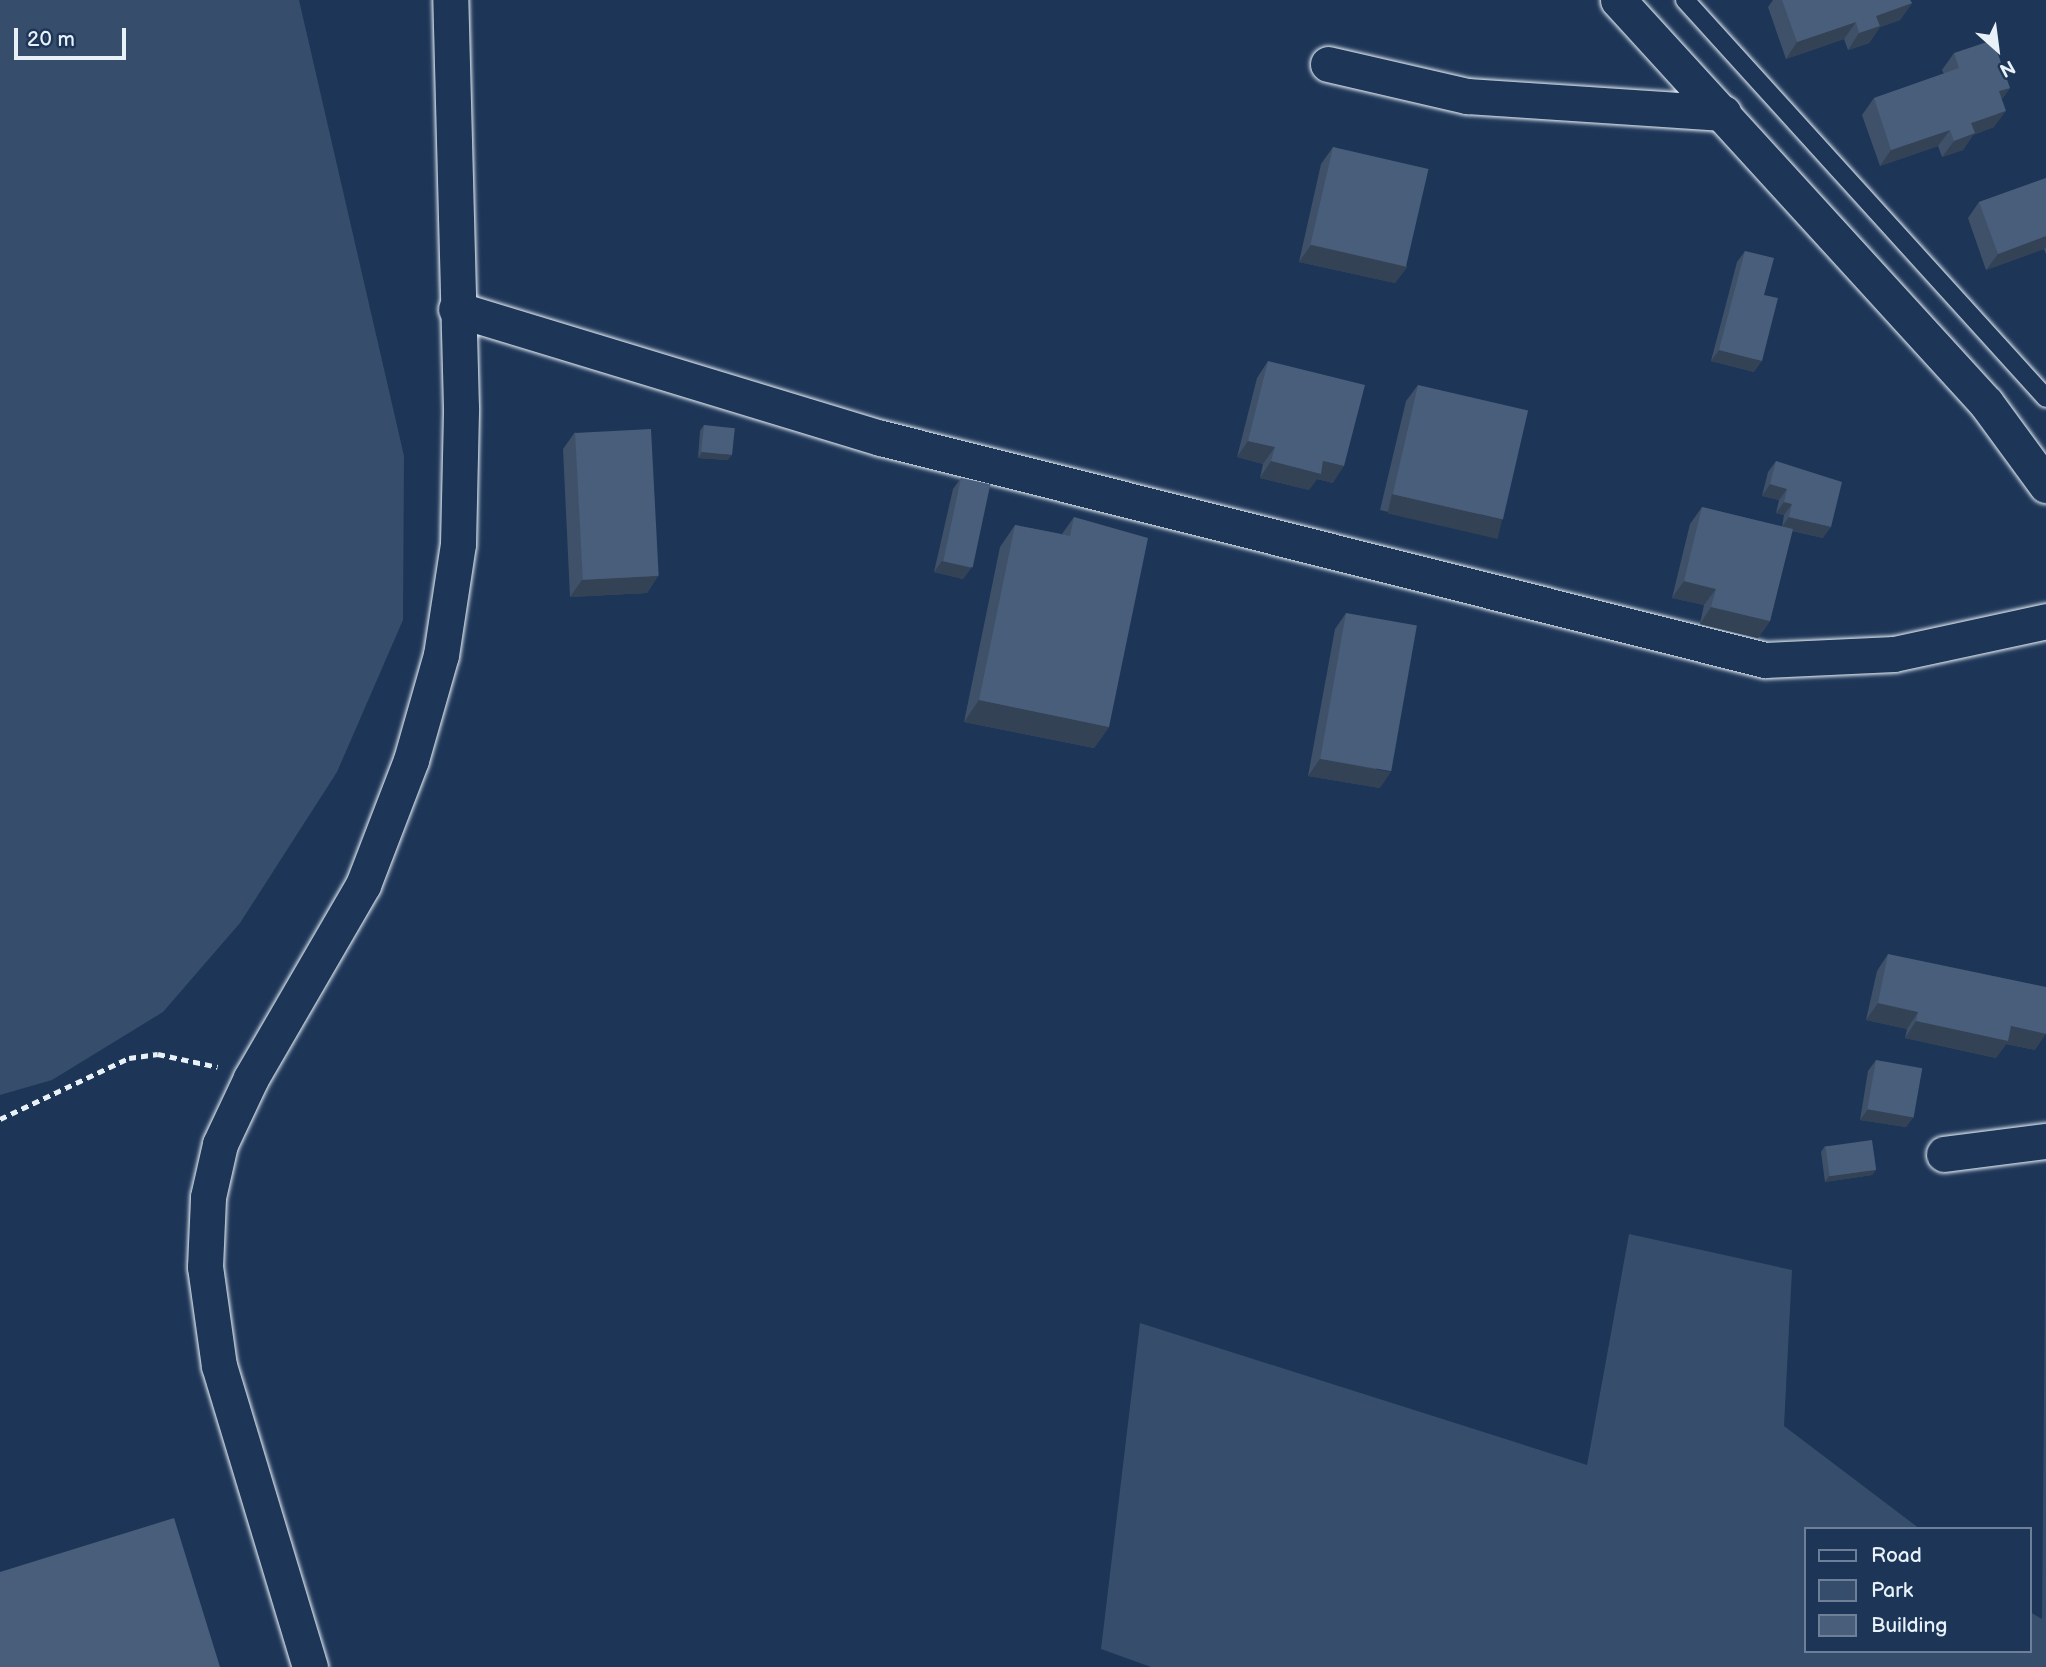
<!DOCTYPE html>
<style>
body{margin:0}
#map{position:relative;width:2046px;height:1667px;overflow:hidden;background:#1d3557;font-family:"Balsamiq Sans",sans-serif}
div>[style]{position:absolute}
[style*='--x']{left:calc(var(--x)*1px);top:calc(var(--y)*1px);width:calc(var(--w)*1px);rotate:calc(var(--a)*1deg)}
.green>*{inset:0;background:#374d6c}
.path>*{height:4.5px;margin-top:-2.25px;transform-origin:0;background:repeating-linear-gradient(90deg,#e8f1f8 0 7px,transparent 0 12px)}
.roads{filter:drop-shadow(0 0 2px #e8f1f8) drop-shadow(0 0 2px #e8f1f8)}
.service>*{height:18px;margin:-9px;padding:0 9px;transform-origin:9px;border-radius:9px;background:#1d3557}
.minor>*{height:35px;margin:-17.5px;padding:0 17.5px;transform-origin:17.5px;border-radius:17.5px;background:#1d3557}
.wall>*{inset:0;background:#3f5169}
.shaded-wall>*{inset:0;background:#334255;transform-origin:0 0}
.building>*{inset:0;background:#495e7a;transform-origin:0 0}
span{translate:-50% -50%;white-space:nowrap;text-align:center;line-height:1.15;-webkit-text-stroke:5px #1d3557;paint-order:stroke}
.legend{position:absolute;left:1804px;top:1527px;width:228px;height:126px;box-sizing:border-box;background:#1d3557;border:2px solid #6e8097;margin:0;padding:9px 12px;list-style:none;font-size:21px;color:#e8f1f8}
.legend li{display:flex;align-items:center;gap:14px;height:35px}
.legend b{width:35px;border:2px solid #6e8097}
.north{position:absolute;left:1962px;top:14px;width:70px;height:70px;-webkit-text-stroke:5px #1d3557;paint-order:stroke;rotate:152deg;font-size:19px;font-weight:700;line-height:28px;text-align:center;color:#e8f1f8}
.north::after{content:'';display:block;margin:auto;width:24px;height:32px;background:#e8f1f8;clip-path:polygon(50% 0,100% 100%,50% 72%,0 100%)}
.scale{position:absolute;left:14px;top:28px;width:112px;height:32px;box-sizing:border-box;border:4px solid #e8f1f8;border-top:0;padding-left:9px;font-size:21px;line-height:24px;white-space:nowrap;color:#e8f1f8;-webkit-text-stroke:5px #1d3557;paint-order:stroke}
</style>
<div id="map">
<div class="green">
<div style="clip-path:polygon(0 0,299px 0,404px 456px,403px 620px,337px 772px,240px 923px,163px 1012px,52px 1080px,0 1095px)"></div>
<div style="clip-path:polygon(2046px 1175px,2046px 1667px,1151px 1667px,1101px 1649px,1140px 1323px,1587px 1465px,1629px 1234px,1792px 1270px,1784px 1426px,1920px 1529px,1806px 1529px,1806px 1651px,2030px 1651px,2030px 1612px,2042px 1619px)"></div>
</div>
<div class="path">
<div style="--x:0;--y:1119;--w:143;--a:-25.3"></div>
<div style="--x:129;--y:1058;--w:29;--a:-8"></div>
<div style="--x:158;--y:1054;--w:61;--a:12.2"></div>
</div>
<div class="roads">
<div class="service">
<div style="--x:1685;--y:0;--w:537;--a:47.79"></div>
</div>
<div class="minor">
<div style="--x:1618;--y:0;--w:546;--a:47.6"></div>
<div style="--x:1986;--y:403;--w:102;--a:53.8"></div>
<div style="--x:1328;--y:64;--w:143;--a:13"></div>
<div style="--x:1467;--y:96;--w:257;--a:3.8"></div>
<div style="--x:456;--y:309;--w:444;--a:16.9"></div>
<div style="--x:881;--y:438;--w:911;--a:14.1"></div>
<div style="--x:1765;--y:660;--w:129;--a:-2.7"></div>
<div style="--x:1894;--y:654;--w:156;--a:-12.2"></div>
<div style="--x:1944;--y:1154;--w:103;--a:-7.3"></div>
<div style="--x:310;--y:1667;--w:314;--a:-106.8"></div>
<div style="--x:219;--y:1366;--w:100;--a:-98"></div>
<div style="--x:205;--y:1267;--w:70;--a:-87.5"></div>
<div style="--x:208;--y:1197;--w:54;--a:-77.2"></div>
<div style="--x:220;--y:1144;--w:73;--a:-64.8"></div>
<div style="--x:251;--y:1078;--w:223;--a:-59.9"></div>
<div style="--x:363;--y:885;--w:134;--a:-69"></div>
<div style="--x:411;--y:760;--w:109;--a:-74.1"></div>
<div style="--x:441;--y:655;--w:112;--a:-81.3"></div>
<div style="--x:458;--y:544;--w:136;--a:-88.7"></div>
<div style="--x:461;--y:408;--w:408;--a:-91.5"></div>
</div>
</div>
<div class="wall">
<div style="clip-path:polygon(1773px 0,1910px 0,1912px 3px,1900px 20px,1880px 27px,1869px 43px,1848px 50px,1844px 39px,1786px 59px,1768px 7px)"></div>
<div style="clip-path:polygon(1954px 53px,2010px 88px,2002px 99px,1994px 127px,1973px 135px,1963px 150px,1942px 157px,1938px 146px,1880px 166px,1862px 115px,1874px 98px,1944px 74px,1942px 70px)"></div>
<div style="clip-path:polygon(1333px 147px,1407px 267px,1395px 283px,1299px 262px,1321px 164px)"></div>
<div style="clip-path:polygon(2046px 178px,2046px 254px,2044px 249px,1986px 270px,1968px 218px,1979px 202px)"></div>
<div style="clip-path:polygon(1745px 251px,1764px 295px,1754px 372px,1711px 361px,1737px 262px)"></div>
<div style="clip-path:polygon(1268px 361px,1333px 483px,1317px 479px,1309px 490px,1260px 478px,1263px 464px,1237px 457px,1257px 378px)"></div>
<div style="clip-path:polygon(1418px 385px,1490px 536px,1380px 510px,1406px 401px)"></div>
<div style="clip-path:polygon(704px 425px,728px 460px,698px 458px,700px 431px)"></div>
<div style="clip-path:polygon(575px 432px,658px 576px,647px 593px,570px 597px,563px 449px)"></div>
<div style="clip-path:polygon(1776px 461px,1823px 538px,1792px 531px,1770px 621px,1758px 638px,1700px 624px,1704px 605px,1672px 598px,1690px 524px,1702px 507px,1782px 527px,1784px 515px,1776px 513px,1779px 500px,1762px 496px,1768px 472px)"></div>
<div style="clip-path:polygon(961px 478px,971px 568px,963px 579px,934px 572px,953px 489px)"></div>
<div style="clip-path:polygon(1074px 517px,1109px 727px,1094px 748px,964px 722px,1000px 547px,1015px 525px,1062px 534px)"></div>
<div style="clip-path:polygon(1346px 613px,1380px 788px,1308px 776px,1335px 629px)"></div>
<div style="clip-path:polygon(1888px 954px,2035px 1050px,2006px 1044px,1996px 1058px,1905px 1038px,1907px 1029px,1866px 1020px,1877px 971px)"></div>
<div style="clip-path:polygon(1876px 1060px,1914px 1116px,1906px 1127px,1860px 1120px,1868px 1071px)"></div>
<div style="clip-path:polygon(1825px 1146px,1876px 1170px,1872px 1175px,1825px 1182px,1821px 1152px)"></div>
</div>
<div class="shaded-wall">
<div style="clip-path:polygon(1912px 3px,1900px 20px,1880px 27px,1869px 43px,1848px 50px,1859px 33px,1876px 16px)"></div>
<div style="clip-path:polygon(1856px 22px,1844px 39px,1786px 59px,1797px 42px)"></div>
<div style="clip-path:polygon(2010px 88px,1998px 104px,1999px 91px)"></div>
<div style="clip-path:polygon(2006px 111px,1994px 127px,1973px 135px,1963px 150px,1942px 157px,1954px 141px,1971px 123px)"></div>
<div style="clip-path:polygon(1950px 130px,1938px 146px,1880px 166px,1891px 150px)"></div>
<div style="clip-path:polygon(2046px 236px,2046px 247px,2044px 249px,1986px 270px,1998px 254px)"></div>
<div style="clip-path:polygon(1311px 245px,1407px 267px,1395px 283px,1299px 262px)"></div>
<div style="clip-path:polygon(1719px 350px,1762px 361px,1754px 372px,1711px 361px)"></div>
<div style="clip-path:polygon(1248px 441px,1275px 447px,1263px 464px,1237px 457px)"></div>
<div style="clip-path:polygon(702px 452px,732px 455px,728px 460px,698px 458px)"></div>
<div style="clip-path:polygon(1271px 461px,1323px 461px,1344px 466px,1333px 483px,1317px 479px,1309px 490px,1260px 478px)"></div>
<div style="clip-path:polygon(1770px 484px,1787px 489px,1779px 500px,1762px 496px)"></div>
<div style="left:1392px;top:494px;width:113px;height:20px;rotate:13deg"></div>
<div style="clip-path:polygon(1784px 502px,1792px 504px,1784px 515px,1776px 513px)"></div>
<div style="clip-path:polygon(1789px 517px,1831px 527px,1823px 538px,1781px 528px)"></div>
<div style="clip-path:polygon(942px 561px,971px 568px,963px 579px,934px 572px)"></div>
<div style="clip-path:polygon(658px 576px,647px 593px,570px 597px,582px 580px)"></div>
<div style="clip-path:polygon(1684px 581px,1716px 589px,1704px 605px,1672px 598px)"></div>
<div style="clip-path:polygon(1711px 607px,1770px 621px,1758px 638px,1700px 624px)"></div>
<div style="clip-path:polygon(979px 700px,1109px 727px,1094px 748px,964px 722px)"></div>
<div style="clip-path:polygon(1320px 759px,1391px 772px,1380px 788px,1308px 776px)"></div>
<div style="clip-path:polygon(1878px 1003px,1918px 1012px,1907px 1029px,1866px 1020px)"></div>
<div style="clip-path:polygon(1916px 1021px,2011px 1026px,2046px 1034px,2035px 1050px,2006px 1044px,1996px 1058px,1905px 1038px)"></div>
<div style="clip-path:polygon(1868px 1109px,1914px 1116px,1906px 1127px,1860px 1120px)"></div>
<div style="clip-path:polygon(1876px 1170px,1872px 1175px,1825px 1182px,1829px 1176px)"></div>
</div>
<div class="building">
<div style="clip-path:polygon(1782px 0,1910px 0,1912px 3px,1876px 16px,1880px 26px,1859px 33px,1856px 22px,1797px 42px)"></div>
<div style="clip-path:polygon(1993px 40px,2010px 88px,1999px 91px,2006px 111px,1971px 123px,1975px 133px,1954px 141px,1950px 130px,1891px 150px,1874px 98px,1959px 68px,1954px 53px)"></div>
<div style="left:1333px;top:147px;width:98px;height:100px;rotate:13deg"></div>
<div style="clip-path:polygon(2046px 178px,2046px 236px,1998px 254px,1979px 202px)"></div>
<div style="clip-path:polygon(1745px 251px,1774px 258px,1764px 295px,1778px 298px,1762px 361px,1719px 350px)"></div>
<div style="clip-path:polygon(1268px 361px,1365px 385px,1344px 466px,1323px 461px,1321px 474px,1271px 461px,1275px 447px,1248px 441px)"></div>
<div style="left:1418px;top:385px;width:113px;height:112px;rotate:13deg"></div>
<div style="left:704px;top:425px;width:31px;height:27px;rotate:6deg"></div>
<div style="left:651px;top:429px;width:147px;height:76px;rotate:87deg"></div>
<div style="clip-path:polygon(1776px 461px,1842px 482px,1831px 527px,1789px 517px,1792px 504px,1784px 502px,1787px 489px,1770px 484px)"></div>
<div style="left:961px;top:478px;width:30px;height:85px;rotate:12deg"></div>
<div style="clip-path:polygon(1702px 507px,1793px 529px,1770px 621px,1711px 607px,1716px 589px,1684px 581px)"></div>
<div style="clip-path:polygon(1074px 517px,1148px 538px,1109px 727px,979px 700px,1015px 525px,1070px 536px)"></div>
<div style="left:1346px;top:613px;width:72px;height:148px;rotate:10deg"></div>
<div style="clip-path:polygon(1888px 954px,2046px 987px,2046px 1034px,2011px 1026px,2008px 1041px,1916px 1021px,1918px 1012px,1878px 1003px)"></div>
<div style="left:1876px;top:1060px;width:47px;height:50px;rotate:10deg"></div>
<div style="left:1872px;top:1140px;width:30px;height:47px;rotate:82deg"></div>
<div style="clip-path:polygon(174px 1518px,220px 1667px,0 1667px,0 1572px)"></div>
</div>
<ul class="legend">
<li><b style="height:9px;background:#1d3557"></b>Road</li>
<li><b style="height:19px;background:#374d6c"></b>Park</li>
<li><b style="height:19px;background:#495e7a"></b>Building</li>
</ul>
<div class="north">N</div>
<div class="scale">20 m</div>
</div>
